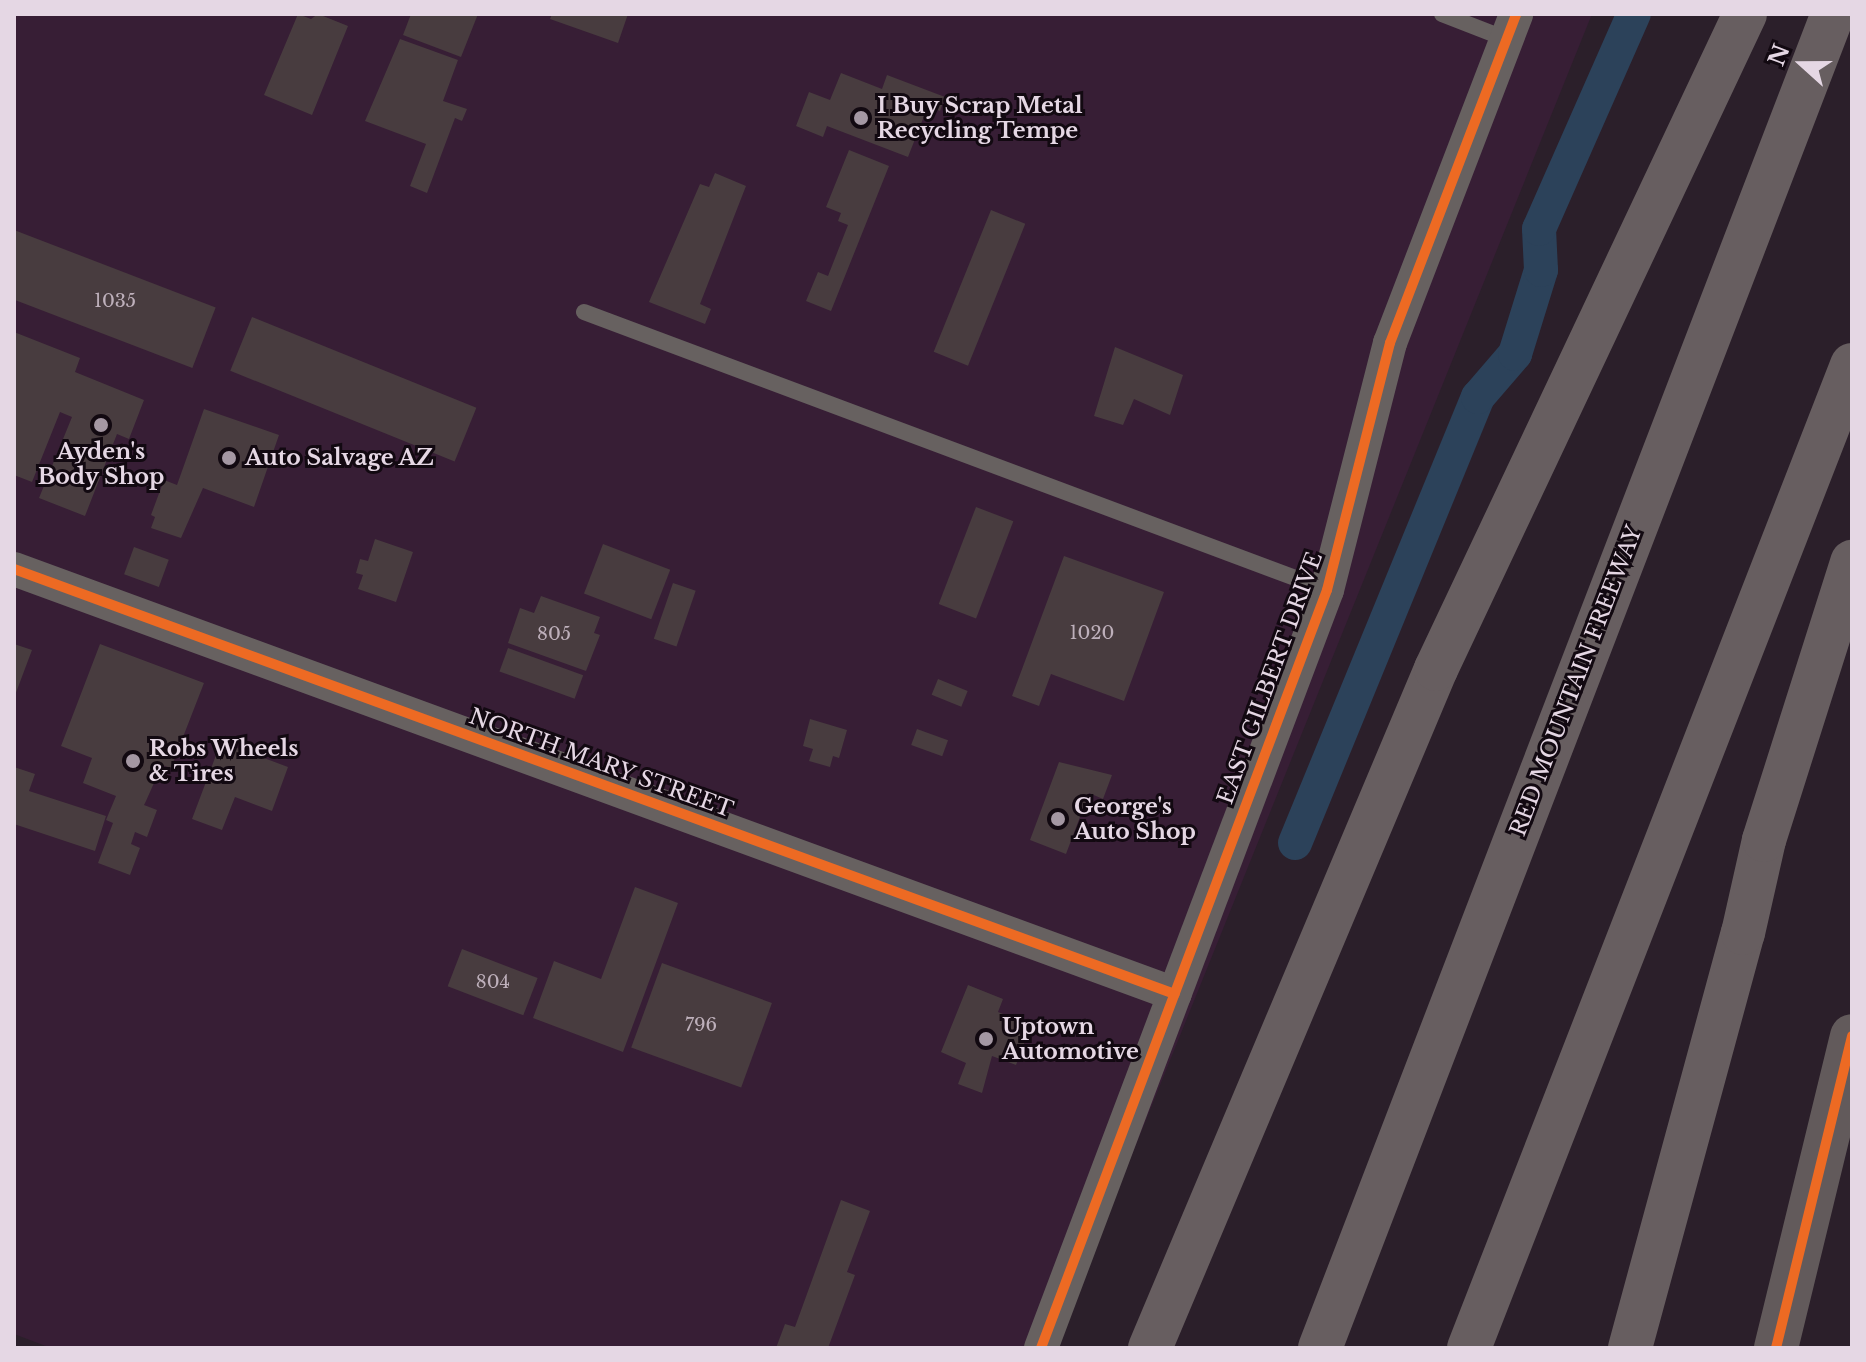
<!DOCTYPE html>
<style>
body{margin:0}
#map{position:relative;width:1866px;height:1362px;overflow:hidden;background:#2b1f2a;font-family:"Libre Baskerville",serif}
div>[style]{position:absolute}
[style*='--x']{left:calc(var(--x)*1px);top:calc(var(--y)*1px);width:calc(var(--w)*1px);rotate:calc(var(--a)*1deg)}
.built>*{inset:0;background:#371e35}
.canal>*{height:34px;margin:-17px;padding:0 17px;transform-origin:17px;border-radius:17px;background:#2c425a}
.building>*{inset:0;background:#483c3f;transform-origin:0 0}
.lane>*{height:16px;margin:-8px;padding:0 8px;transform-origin:8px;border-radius:8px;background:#676160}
.street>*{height:34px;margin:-17px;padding:0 17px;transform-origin:17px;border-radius:17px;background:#676160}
.secondary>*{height:44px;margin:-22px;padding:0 22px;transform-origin:22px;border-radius:22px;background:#625a5b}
.highway>*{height:44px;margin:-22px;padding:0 22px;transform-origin:22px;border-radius:22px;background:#675e60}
.cycleway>*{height:10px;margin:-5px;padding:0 5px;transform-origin:5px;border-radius:5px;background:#ed6a23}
.dots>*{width:22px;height:22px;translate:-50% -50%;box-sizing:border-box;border:4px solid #120911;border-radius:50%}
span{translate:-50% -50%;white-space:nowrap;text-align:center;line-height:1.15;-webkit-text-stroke:6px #120911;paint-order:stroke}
.number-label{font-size:18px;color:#beb0bb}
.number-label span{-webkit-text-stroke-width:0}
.poi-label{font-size:22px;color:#e5d7e4;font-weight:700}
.left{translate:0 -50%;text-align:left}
.street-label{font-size:22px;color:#e5d7e4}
.frame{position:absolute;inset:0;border:16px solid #e5d7e4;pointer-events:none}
.north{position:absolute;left:1762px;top:24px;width:80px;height:80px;-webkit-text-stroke:6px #120911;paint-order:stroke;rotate:291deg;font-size:22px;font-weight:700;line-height:32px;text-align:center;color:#e5d7e4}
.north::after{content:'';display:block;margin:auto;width:28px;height:36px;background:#e5d7e4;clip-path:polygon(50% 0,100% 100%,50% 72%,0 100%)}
</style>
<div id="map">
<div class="built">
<div style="clip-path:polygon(14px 14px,1592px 14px,1054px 1348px,51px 1348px,14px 1334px)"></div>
</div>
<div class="canal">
<div style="--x:1295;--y:843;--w:482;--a:-67.7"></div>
<div style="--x:1478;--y:397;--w:57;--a:-49.3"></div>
<div style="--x:1515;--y:354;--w:88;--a:-72.8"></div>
<div style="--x:1541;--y:270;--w:41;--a:-92.8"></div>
<div style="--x:1539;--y:229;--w:235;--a:-66.2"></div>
</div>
<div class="building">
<div style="clip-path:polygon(298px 14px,311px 19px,318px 14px,348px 26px,312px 115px,264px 95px)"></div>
<div style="clip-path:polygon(411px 14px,478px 14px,461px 57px,403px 35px)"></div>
<div style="clip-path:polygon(552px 14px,628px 14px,618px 43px,550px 19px)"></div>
<div style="clip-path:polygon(400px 39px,458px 60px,443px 101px,467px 109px,462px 121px,455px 118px,427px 193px,410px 186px,426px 144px,365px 121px)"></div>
<div style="clip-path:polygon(841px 73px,882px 89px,887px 75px,945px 97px,940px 111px,928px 106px,908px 157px,827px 126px,823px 137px,796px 126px,809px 92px,830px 100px)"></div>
<div style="clip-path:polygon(849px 150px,889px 166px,831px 311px,806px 301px,818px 272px,828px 276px,848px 225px,838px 221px,841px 213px,826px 207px)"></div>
<div style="clip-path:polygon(715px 173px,746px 186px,700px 304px,711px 309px,705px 324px,649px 302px,700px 184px,709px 187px)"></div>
<div style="left:991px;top:210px;width:37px;height:153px;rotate:22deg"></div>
<div style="left:14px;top:230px;width:216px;height:65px;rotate:21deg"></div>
<div style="left:252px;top:317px;width:242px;height:58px;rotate:22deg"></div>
<div style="clip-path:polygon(14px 332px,80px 358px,75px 372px,144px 400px,129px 439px,117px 434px,85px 516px,39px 498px,72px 417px,60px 412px,32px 482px,14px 475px)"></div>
<div style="clip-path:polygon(1115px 347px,1183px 375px,1170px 415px,1134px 399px,1123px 425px,1094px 416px)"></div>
<div style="clip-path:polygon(204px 409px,279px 435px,254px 507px,203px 488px,181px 538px,151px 528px,155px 517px,151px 515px,164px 480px,177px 485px)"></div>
<div style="left:976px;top:507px;width:40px;height:104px;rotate:21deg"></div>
<div style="clip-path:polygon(375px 539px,413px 552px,396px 602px,358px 589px,363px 575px,356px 573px,360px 559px,368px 561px)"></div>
<div style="left:603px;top:544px;width:72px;height:53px;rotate:21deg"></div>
<div style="left:134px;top:547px;width:37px;height:29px;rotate:20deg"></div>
<div style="clip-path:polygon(1064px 556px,1164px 592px,1124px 701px,1051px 674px,1039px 706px,1012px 696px)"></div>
<div style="left:673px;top:583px;width:24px;height:59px;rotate:19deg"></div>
<div style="clip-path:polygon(541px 596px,600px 617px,594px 633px,600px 635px,586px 671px,508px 643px,520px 608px,534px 613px)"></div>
<div style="clip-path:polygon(14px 644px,32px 650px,14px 698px)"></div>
<div style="clip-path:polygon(100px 644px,204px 683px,171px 768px,162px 765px,146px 801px,144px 805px,157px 810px,147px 837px,135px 832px,131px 844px,140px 848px,130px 875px,98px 863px,113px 823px,106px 820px,116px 796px,83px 783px,92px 758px,61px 746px)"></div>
<div style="left:508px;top:648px;width:80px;height:25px;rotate:20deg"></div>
<div style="left:938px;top:679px;width:32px;height:17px;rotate:22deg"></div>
<div style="clip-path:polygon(810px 719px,847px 730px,839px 758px,833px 756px,830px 767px,809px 761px,813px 749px,803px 746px)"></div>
<div style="left:917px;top:729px;width:33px;height:17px;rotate:20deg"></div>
<div style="clip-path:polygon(221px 742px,288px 767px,272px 811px,235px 797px,222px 830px,192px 819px)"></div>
<div style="clip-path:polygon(1059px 762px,1112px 775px,1103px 799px,1089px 793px,1066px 854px,1030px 840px)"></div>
<div style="clip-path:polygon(14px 767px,35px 774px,29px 791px,106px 816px,95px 851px,14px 824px)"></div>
<div style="clip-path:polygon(635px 887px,678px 903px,623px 1052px,533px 1018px,554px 961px,601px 979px)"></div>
<div style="left:462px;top:949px;width:81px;height:40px;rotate:21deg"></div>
<div style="left:662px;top:963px;width:117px;height:90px;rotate:20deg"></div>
<div style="clip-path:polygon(968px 985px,1003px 999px,998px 1012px,1031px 1025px,1016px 1065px,992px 1056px,982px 1093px,958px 1084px,966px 1063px,941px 1052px)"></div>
<div style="clip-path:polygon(841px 1200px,870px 1211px,847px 1272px,855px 1275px,828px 1348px,776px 1348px,785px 1324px,795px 1327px)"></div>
</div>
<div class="lane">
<div style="--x:1442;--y:14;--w:69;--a:21.3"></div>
<div style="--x:584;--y:312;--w:793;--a:20.51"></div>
</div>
<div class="street">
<div style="--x:14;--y:569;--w:1236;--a:20.11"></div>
<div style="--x:1041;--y:1348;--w:810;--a:-69.33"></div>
<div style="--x:1327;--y:590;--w:255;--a:-75.7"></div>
<div style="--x:1390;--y:343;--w:352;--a:-69"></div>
</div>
<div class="secondary">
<div style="--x:1776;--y:1348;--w:321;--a:-76.3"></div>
</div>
<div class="highway">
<div style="--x:1150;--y:1348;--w:737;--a:-67.16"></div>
<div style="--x:1436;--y:669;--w:724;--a:-64.74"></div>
<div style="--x:1320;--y:1348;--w:1429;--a:-68.97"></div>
<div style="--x:1469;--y:1348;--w:1055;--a:-68.71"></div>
<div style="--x:1630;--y:1348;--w:430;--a:-74.8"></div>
<div style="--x:1743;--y:933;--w:95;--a:-77.3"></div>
<div style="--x:1764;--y:840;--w:292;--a:-72.4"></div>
</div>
<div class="cycleway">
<div style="--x:14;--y:569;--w:1236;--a:20.11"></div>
<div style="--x:1041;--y:1348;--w:810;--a:-69.33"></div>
<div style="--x:1327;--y:590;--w:255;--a:-75.7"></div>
<div style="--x:1390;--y:343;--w:352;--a:-69"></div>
<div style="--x:1776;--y:1348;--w:321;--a:-76.3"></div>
</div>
<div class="dots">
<div style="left:861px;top:118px;background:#a497a3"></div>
<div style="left:101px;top:425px;background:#a497a3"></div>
<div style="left:229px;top:458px;background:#a497a3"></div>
<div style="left:133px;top:761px;background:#a497a3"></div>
<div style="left:1058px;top:819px;background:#a497a3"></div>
<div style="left:986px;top:1039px;background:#a497a3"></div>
</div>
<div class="number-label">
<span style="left:115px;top:301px">1035</span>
<span style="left:1092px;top:633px">1020</span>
<span style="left:554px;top:634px">805</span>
<span style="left:493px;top:982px">804</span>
<span style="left:701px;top:1025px">796</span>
</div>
<div class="poi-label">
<span class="left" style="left:877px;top:118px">I Buy Scrap Metal<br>Recycling Tempe</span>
<span style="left:101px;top:464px">Ayden's<br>Body Shop</span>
<span class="left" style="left:245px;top:458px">Auto Salvage AZ</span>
<span class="left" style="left:149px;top:761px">Robs Wheels<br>&amp; Tires</span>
<span class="left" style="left:1074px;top:819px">George's<br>Auto Shop</span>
<span class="left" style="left:1002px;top:1039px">Uptown<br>Automotive</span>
</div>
<div class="street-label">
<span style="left:1270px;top:678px;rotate:-70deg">EAST GILBERT DRIVE</span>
<span style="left:1576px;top:681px;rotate:-69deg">RED MOUNTAIN FREEWAY</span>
<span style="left:601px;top:763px;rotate:20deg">NORTH MARY STREET</span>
</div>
<div class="frame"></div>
<div class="north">N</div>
</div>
